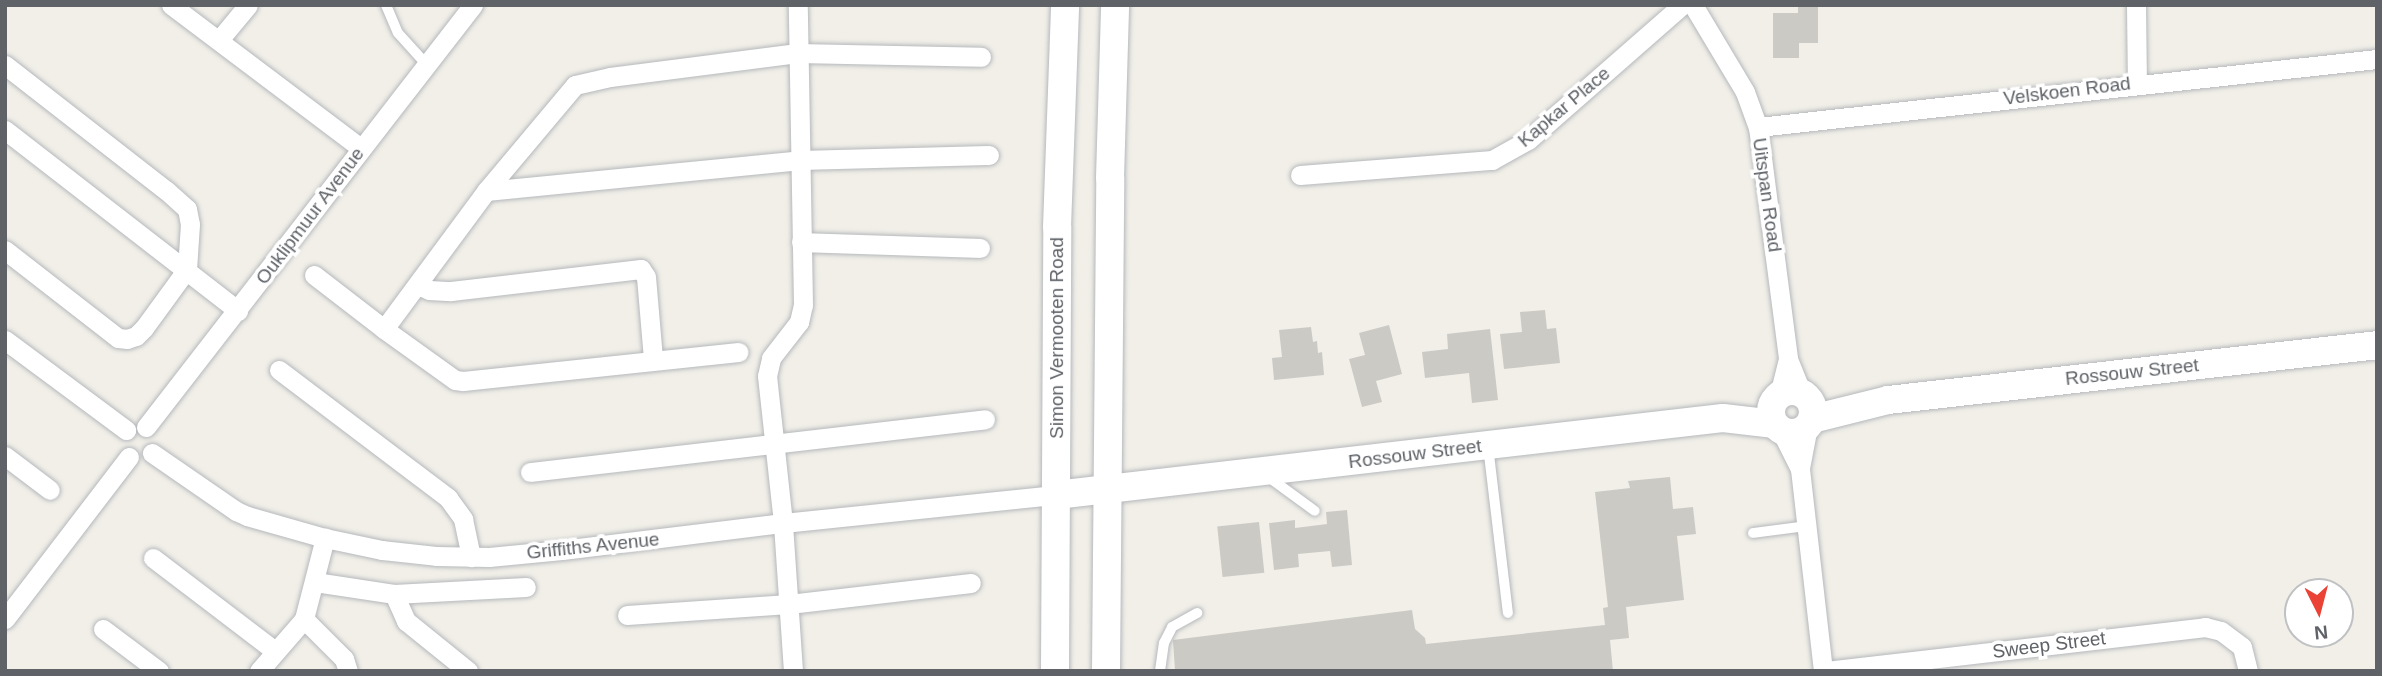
<!DOCTYPE html>
<style>
body{margin:0}
#map{position:relative;width:2382px;height:676px;overflow:hidden;background:#f1efe8;font-family:Arial,sans-serif}
div>[style]{position:absolute}
[style*='--x']{left:calc(var(--x)*1px);top:calc(var(--y)*1px);width:calc(var(--w)*1px);rotate:calc(var(--a)*1deg)}
.building>*{inset:0;background:#cccac5;transform-origin:0 0}
.roads{filter:drop-shadow(0 0 2px #b5b8bc) drop-shadow(0 0 2px #b5b8bc)}
.service>*{height:10px;margin:-5px;padding:0 5px;transform-origin:5px;border-radius:5px;background:#fff}
.minor>*{height:19px;margin:-9.5px;padding:0 9.5px;transform-origin:9.5px;border-radius:9.5px;background:#fff}
.secondary>*{height:28px;margin:-14px;padding:0 14px;transform-origin:14px;border-radius:14px;background:#fff}
.secondary>.ring{margin:-14px;padding:0;box-sizing:content-box;background:none;border:28px solid #fff;border-radius:50%}
span{translate:-50% -50%;white-space:nowrap;text-align:center;line-height:1.15;-webkit-text-stroke:7px #fff;paint-order:stroke}
.street-label{font-size:19px;color:#5f6368}
.frame{position:absolute;inset:0;border:7px solid #5f6368;pointer-events:none}
.north{position:absolute;left:2284px;top:578px;width:70px;height:70px;box-sizing:border-box;background:#fff;border:2px solid #bfc1c3;border-radius:50%;rotate:174deg;font-size:19px;font-weight:700;line-height:28px;text-align:center;color:#5f6368}
.north::after{content:'';display:block;margin:auto;width:24px;height:32px;background:#ea4335;clip-path:polygon(50% 0,100% 100%,50% 72%,0 100%)}
</style>
<div id="map">
<div class="building">
<div style="clip-path:polygon(1798px 5px,1818px 5px,1818px 43px,1799px 43px,1799px 58px,1773px 58px,1773px 13px,1798px 13px)"></div>
<div style="clip-path:polygon(1545px 310px,1547px 329px,1556px 328px,1560px 363px,1504px 369px,1500px 334px,1522px 332px,1520px 312px)"></div>
<div style="clip-path:polygon(1389px 325px,1402px 374px,1376px 381px,1382px 402px,1362px 407px,1349px 359px,1365px 355px,1359px 333px)"></div>
<div style="clip-path:polygon(1311px 327px,1313px 342px,1317px 341px,1318px 353px,1322px 352px,1324px 375px,1274px 380px,1272px 358px,1282px 357px,1279px 330px)"></div>
<div style="clip-path:polygon(1490px 329px,1498px 400px,1472px 403px,1469px 373px,1425px 378px,1422px 352px,1448px 349px,1447px 334px)"></div>
<div style="clip-path:polygon(1670px 477px,1673px 509px,1693px 507px,1696px 534px,1677px 536px,1684px 600px,1626px 607px,1629px 638px,1610px 640px,1613px 671px,1175px 671px,1173px 640px,1412px 610px,1415px 629px,1425px 638px,1426px 644px,1605px 625px,1603px 608px,1608px 607px,1595px 492px,1630px 488px,1628px 481px)"></div>
<div style="clip-path:polygon(1347px 510px,1352px 565px,1332px 567px,1330px 551px,1298px 554px,1299px 567px,1274px 570px,1269px 523px,1295px 520px,1295px 528px,1327px 524px,1326px 512px)"></div>
<div style="left:1259px;top:522px;width:51px;height:42px;rotate:84deg"></div>
</div>
<div class="roads">
<div class="service">
<div style="--x:386;--y:5;--w:30;--a:67"></div>
<div style="--x:398;--y:33;--w:42;--a:47.9"></div>
<div style="--x:1488;--y:446;--w:168;--a:83.2"></div>
<div style="--x:1267;--y:476;--w:59;--a:36.1"></div>
<div style="--x:1753;--y:533;--w:54;--a:-7.4"></div>
<div style="--x:1160;--y:671;--w:28;--a:-82"></div>
<div style="--x:1164;--y:643;--w:18;--a:-63"></div>
<div style="--x:1172;--y:627;--w:29;--a:-29"></div>
</div>
<div class="minor">
<div style="--x:171;--y:5;--w:238;--a:37"></div>
<div style="--x:1693;--y:5;--w:101;--a:59.1"></div>
<div style="--x:1745;--y:92;--w:37;--a:70"></div>
<div style="--x:1758;--y:127;--w:234;--a:82.6"></div>
<div style="--x:1788;--y:359;--w:37;--a:68"></div>
<div style="--x:2136;--y:5;--w:78;--a:89.3"></div>
<div style="--x:219;--y:40;--w:45;--a:-50.4"></div>
<div style="--x:5;--y:65;--w:205;--a:37.9"></div>
<div style="--x:167;--y:191;--w:27;--a:42"></div>
<div style="--x:187;--y:209;--w:15;--a:79"></div>
<div style="--x:190;--y:224;--w:45;--a:93.8"></div>
<div style="--x:187;--y:269;--w:73;--a:126.1"></div>
<div style="--x:144;--y:328;--w:11;--a:135"></div>
<div style="--x:136;--y:336;--w:9;--a:162"></div>
<div style="--x:127;--y:339;--w:9;--a:-174"></div>
<div style="--x:118;--y:338;--w:143;--a:-142.1"></div>
<div style="--x:1758;--y:127;--w:623;--a:-6.27"></div>
<div style="--x:5;--y:130;--w:295;--a:37.8"></div>
<div style="--x:1300;--y:175;--w:193;--a:-4.5"></div>
<div style="--x:1492;--y:160;--w:41;--a:-29.1"></div>
<div style="--x:1528;--y:140;--w:205;--a:-41.2"></div>
<div style="--x:486;--y:191;--w:316;--a:-5.6"></div>
<div style="--x:800;--y:160;--w:189;--a:-1.5"></div>
<div style="--x:801;--y:242;--w:179;--a:1.9"></div>
<div style="--x:314;--y:275;--w:88;--a:37.6"></div>
<div style="--x:384;--y:329;--w:87;--a:35.7"></div>
<div style="--x:455;--y:380;--w:8;--a:7"></div>
<div style="--x:463;--y:381;--w:277;--a:-6"></div>
<div style="--x:418;--y:285;--w:12;--a:24"></div>
<div style="--x:429;--y:290;--w:22;--a:3"></div>
<div style="--x:451;--y:291;--w:191;--a:-6.6"></div>
<div style="--x:641;--y:269;--w:9;--a:58"></div>
<div style="--x:646;--y:277;--w:82;--a:85.1"></div>
<div style="--x:384;--y:329;--w:172;--a:-53.5"></div>
<div style="--x:486;--y:191;--w:138;--a:-50"></div>
<div style="--x:575;--y:85;--w:36;--a:-13"></div>
<div style="--x:610;--y:77;--w:189;--a:-7.3"></div>
<div style="--x:797;--y:53;--w:184;--a:1.2"></div>
<div style="--x:5;--y:340;--w:151;--a:36.6"></div>
<div style="--x:279;--y:370;--w:212;--a:37.1"></div>
<div style="--x:448;--y:498;--w:26;--a:54"></div>
<div style="--x:463;--y:519;--w:39;--a:78"></div>
<div style="--x:1779;--y:395;--w:37;--a:-76"></div>
<div style="--x:146;--y:427;--w:534;--a:-52.23"></div>
<div style="--x:1780;--y:429;--w:45;--a:63.4"></div>
<div style="--x:1800;--y:469;--w:203;--a:83.5"></div>
<div style="--x:152;--y:453;--w:102;--a:34.6"></div>
<div style="--x:236;--y:511;--w:12;--a:24"></div>
<div style="--x:247;--y:516;--w:81;--a:15.8"></div>
<div style="--x:325;--y:538;--w:58;--a:11.9"></div>
<div style="--x:382;--y:550;--w:54;--a:6.3"></div>
<div style="--x:436;--y:556;--w:53;--a:1.1"></div>
<div style="--x:489;--y:557;--w:73;--a:-5.5"></div>
<div style="--x:562;--y:550;--w:223;--a:-7"></div>
<div style="--x:783;--y:523;--w:274;--a:-5.9"></div>
<div style="--x:5;--y:456;--w:56;--a:37.1"></div>
<div style="--x:1800;--y:468;--w:43;--a:-79.2"></div>
<div style="--x:530;--y:472;--w:458;--a:-6.6"></div>
<div style="--x:153;--y:558;--w:153;--a:37.3"></div>
<div style="--x:315;--y:582;--w:80;--a:8.6"></div>
<div style="--x:394;--y:594;--w:132;--a:-3"></div>
<div style="--x:394;--y:594;--w:30;--a:66"></div>
<div style="--x:406;--y:621;--w:80;--a:38.9"></div>
<div style="--x:627;--y:615;--w:162;--a:-3.9"></div>
<div style="--x:789;--y:604;--w:183;--a:-6.6"></div>
<div style="--x:5;--y:619;--w:204;--a:-52.6"></div>
<div style="--x:304;--y:619;--w:57;--a:45"></div>
<div style="--x:344;--y:659;--w:13;--a:72"></div>
<div style="--x:103;--y:629;--w:70;--a:36.9"></div>
<div style="--x:259;--y:671;--w:69;--a:-49.1"></div>
<div style="--x:304;--y:619;--w:84;--a:-75.5"></div>
<div style="--x:793;--y:671;--w:148;--a:-93.9"></div>
<div style="--x:783;--y:523;--w:148;--a:-96.2"></div>
<div style="--x:767;--y:376;--w:18;--a:-77"></div>
<div style="--x:771;--y:358;--w:46;--a:-52.1"></div>
<div style="--x:799;--y:322;--w:17;--a:-77"></div>
<div style="--x:803;--y:305;--w:300;--a:-91"></div>
<div style="--x:1826;--y:671;--w:382;--a:-6.6"></div>
<div style="--x:2205;--y:627;--w:16;--a:14"></div>
<div style="--x:2221;--y:631;--w:26;--a:37"></div>
<div style="--x:2242;--y:647;--w:25;--a:76"></div>
</div>
<div class="secondary">
<div class="ring" style="left:1771px;top:391px;width:14px;height:14px"></div>
<div style="--x:1812;--y:419;--w:78;--a:-14"></div>
<div style="--x:1888;--y:400;--w:492;--a:-6.4"></div>
<div style="--x:1056;--y:495;--w:671;--a:-6.59"></div>
<div style="--x:1723;--y:418;--w:52;--a:6.6"></div>
<div style="--x:1055;--y:671;--w:444;--a:-89.7"></div>
<div style="--x:1057;--y:227;--w:222;--a:-87.9"></div>
<div style="--x:1106;--y:671;--w:493;--a:-89.5"></div>
<div style="--x:1110;--y:178;--w:173;--a:-88.3"></div>
</div>
</div>
<div class="street-label">
<span style="left:2067px;top:91px;rotate:-7deg">Velskoen Road</span>
<span style="left:1564px;top:107px;rotate:-40deg">Kapkar Place</span>
<span style="left:1767px;top:195px;rotate:82deg">Uitspan Road</span>
<span style="left:310px;top:216px;rotate:-53deg">Ouklipmuur Avenue</span>
<span style="left:1057px;top:338px;rotate:-90deg">Simon Vermooten Road</span>
<span style="left:2132px;top:372px;rotate:-6deg">Rossouw Street</span>
<span style="left:1415px;top:454px;rotate:-7deg">Rossouw Street</span>
<span style="left:593px;top:546px;rotate:-6deg">Griffiths Avenue</span>
<span style="left:2049px;top:645px;rotate:-7deg">Sweep Street</span>
</div>
<div class="frame"></div>
<div class="north">N</div>
</div>
